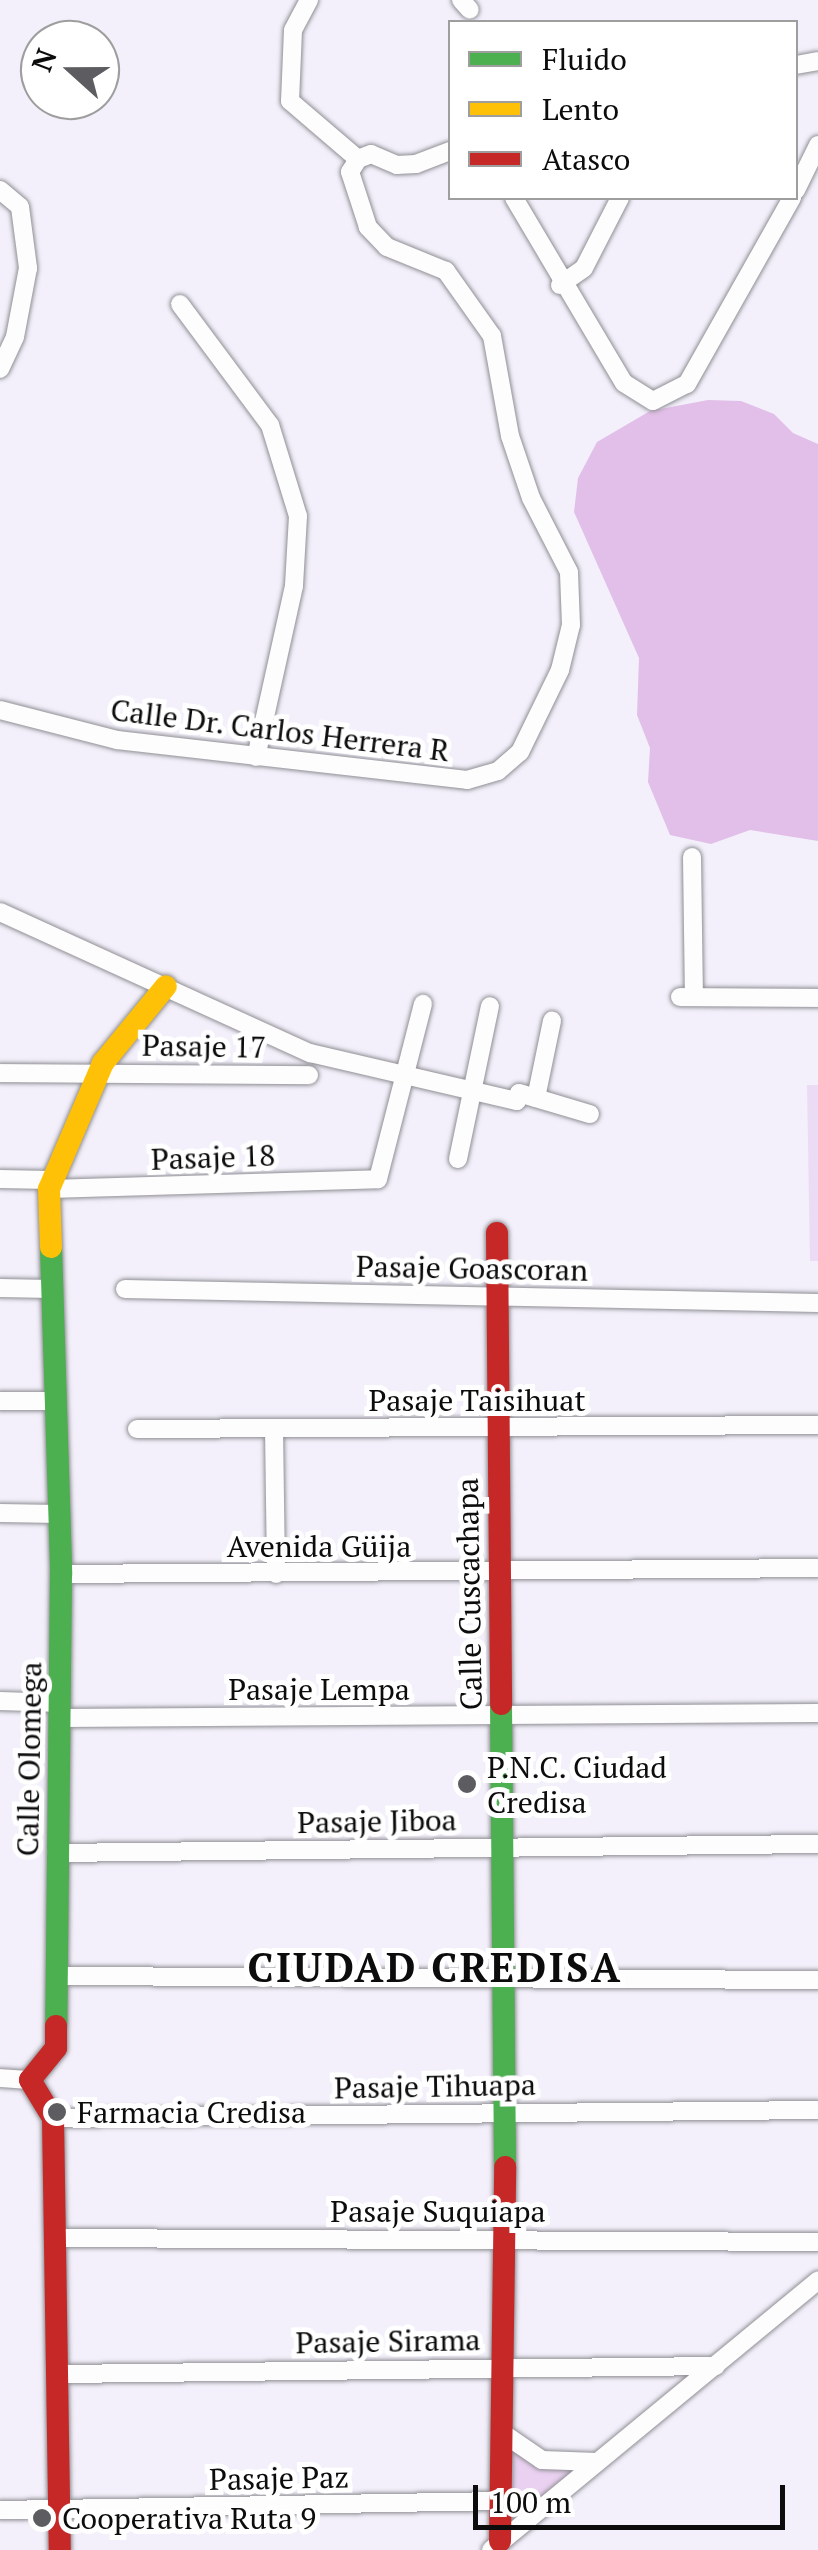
<!DOCTYPE html>
<meta charset="utf-8">
<style>
body{margin:0}
#map{position:relative;width:818px;height:2550px;overflow:hidden;background:#f3f0fb;font-family:"PT Serif",serif}
div>[style]{position:absolute}
[style*='--x']{left:calc(var(--x)*1px);top:calc(var(--y)*1px);width:calc(var(--w)*1px);rotate:calc(var(--a)*1deg)}
.green>*{inset:0;background:#ead1f1}
.forest>*{inset:0;background:#e2bfe8}
.pitch>*{inset:0;background:#ebdbf4}
.roads{filter:drop-shadow(0 0 2px #908f94) drop-shadow(0 0 2px #908f94)}
.street>*{height:18px;margin:-9px;padding:0 9px;transform-origin:9px;border-radius:9px;background:#fdfdfe}
.fast>*{height:22px;margin:-11px;padding:0 11px;transform-origin:11px;border-radius:11px;background:#4caf50}
.slow>*{height:22px;margin:-11px;padding:0 11px;transform-origin:11px;border-radius:11px;background:#ffc107}
.jam>*{height:22px;margin:-11px;padding:0 11px;transform-origin:11px;border-radius:11px;background:#c62828}
.dots>*{width:28px;height:28px;translate:-50% -50%;box-sizing:border-box;border:5px solid #fff;border-radius:50%}
span{translate:-50% -50%;white-space:nowrap;text-align:center;line-height:1.15;-webkit-text-stroke:10px #fff;paint-order:stroke}
.street-label{font-size:30px;color:#0c0c0c}
.poi-label{font-size:30px;color:#0c0c0c}
.left{translate:0 -50%;text-align:left}
.district-label{font-size:40px;color:#0c0c0c;font-weight:700;letter-spacing:2.5px}
.legend{position:absolute;left:448px;top:20px;width:350px;height:180px;box-sizing:border-box;background:#fff;border:2px solid #9e9e9e;margin:0;padding:12px 18px;list-style:none;font-size:30px;color:#0c0c0c}
.legend li{display:flex;align-items:center;gap:20px;height:50px}
.legend b{width:50px;border:2px solid #9e9e9e}
.north{position:absolute;left:20px;top:20px;width:100px;height:100px;box-sizing:border-box;background:#fff;border:2px solid #9e9e9e;border-radius:50%;rotate:291deg;font-size:28px;font-weight:700;line-height:40px;text-align:center;color:#0c0c0c}
.north::after{content:'';display:block;margin:auto;width:35px;height:45px;background:#5d5c60;clip-path:polygon(50% 0,100% 100%,50% 72%,0 100%)}
.scale{position:absolute;left:473px;top:2485px;width:312px;height:45px;box-sizing:border-box;border:5px solid #0c0c0c;border-top:0;padding-left:12px;font-size:30px;line-height:35px;white-space:nowrap;color:#0c0c0c;-webkit-text-stroke:8px #fff;paint-order:stroke}
</style>
<div id="map">
<div class="green">
<div style="clip-path:polygon(504px 2434px,542px 2460px,597px 2462px,500px 2541px)"></div>
</div>
<div class="forest">
<div style="clip-path:polygon(708px 400px,741px 401px,774px 414px,793px 433px,818px 444px,818px 841px,750px 830px,711px 844px,670px 835px,648px 782px,650px 748px,637px 715px,639px 658px,574px 512px,578px 478px,597px 442px,650px 411px)"></div>
</div>
<div class="pitch">
<div style="clip-path:polygon(807px 1085px,818px 1085px,818px 1261px,810px 1261px)"></div>
</div>
<div class="roads">
<div class="street">
<div style="--x:309;--y:0;--w:34;--a:118"></div>
<div style="--x:293;--y:30;--w:71;--a:92.4"></div>
<div style="--x:290;--y:101;--w:89;--a:40.5"></div>
<div style="--x:461;--y:0;--w:13;--a:48"></div>
<div style="--x:796;--y:65;--w:22;--a:-10"></div>
<div style="--x:358;--y:159;--w:14;--a:-21"></div>
<div style="--x:371;--y:154;--w:28;--a:23"></div>
<div style="--x:397;--y:165;--w:19;--a:-3"></div>
<div style="--x:416;--y:164;--w:36;--a:-21"></div>
<div style="--x:0;--y:190;--w:26;--a:40"></div>
<div style="--x:20;--y:207;--w:62;--a:82.5"></div>
<div style="--x:28;--y:268;--w:70;--a:100.7"></div>
<div style="--x:15;--y:337;--w:35;--a:115"></div>
<div style="--x:796;--y:190;--w:50;--a:-63.9"></div>
<div style="--x:514;--y:198;--w:215;--a:59.3"></div>
<div style="--x:624;--y:383;--w:34;--a:32"></div>
<div style="--x:653;--y:401;--w:38;--a:-27"></div>
<div style="--x:687;--y:384;--w:214;--a:-60.6"></div>
<div style="--x:560;--y:285;--w:29;--a:-35"></div>
<div style="--x:584;--y:268;--w:79;--a:-62.8"></div>
<div style="--x:180;--y:304;--w:151;--a:53.4"></div>
<div style="--x:270;--y:425;--w:95;--a:72.9"></div>
<div style="--x:298;--y:516;--w:70;--a:93.3"></div>
<div style="--x:294;--y:586;--w:175;--a:102.5"></div>
<div style="--x:0;--y:710;--w:121;--a:14.4"></div>
<div style="--x:117;--y:740;--w:352;--a:6.5"></div>
<div style="--x:467;--y:780;--w:32;--a:-16"></div>
<div style="--x:498;--y:771;--w:29;--a:-41"></div>
<div style="--x:520;--y:752;--w:91;--a:-64"></div>
<div style="--x:560;--y:670;--w:46;--a:-76.3"></div>
<div style="--x:571;--y:625;--w:53;--a:-92.2"></div>
<div style="--x:569;--y:572;--w:83;--a:-117.2"></div>
<div style="--x:531;--y:498;--w:65;--a:-108.7"></div>
<div style="--x:510;--y:436;--w:102;--a:-100.2"></div>
<div style="--x:492;--y:336;--w:80;--a:-125.3"></div>
<div style="--x:446;--y:271;--w:64;--a:-157.9"></div>
<div style="--x:387;--y:247;--w:28;--a:-134"></div>
<div style="--x:368;--y:227;--w:58;--a:-108.1"></div>
<div style="--x:350;--y:172;--w:15;--a:-58"></div>
<div style="--x:692;--y:857;--w:140;--a:89.2"></div>
<div style="--x:0;--y:912;--w:341;--a:24.5"></div>
<div style="--x:310;--y:1053;--w:212;--a:13.1"></div>
<div style="--x:517;--y:1101;--w:8;--a:-76"></div>
<div style="--x:519;--y:1093;--w:74;--a:16.5"></div>
<div style="--x:680;--y:997;--w:138;--a:0.4"></div>
<div style="--x:0;--y:1073;--w:309;--a:0.4"></div>
<div style="--x:536;--y:1098;--w:79;--a:-78.3"></div>
<div style="--x:458;--y:1159;--w:156;--a:-78.2"></div>
<div style="--x:0;--y:1179;--w:50;--a:1.1"></div>
<div style="--x:49;--y:1189;--w:329;--a:-1.7"></div>
<div style="--x:378;--y:1179;--w:181;--a:-75.6"></div>
<div style="--x:0;--y:1288;--w:51;--a:1.1"></div>
<div style="--x:125;--y:1289;--w:693;--a:1.16"></div>
<div style="--x:0;--y:1401;--w:55;--a:0"></div>
<div style="--x:274;--y:1428;--w:146;--a:89.2"></div>
<div style="--x:137;--y:1429;--w:681;--a:-0.34"></div>
<div style="--x:0;--y:1513;--w:59;--a:1"></div>
<div style="--x:61;--y:1574;--w:757;--a:-0.45"></div>
<div style="--x:0;--y:1701;--w:61;--a:1.9"></div>
<div style="--x:61;--y:1718;--w:757;--a:-0.38"></div>
<div style="--x:56;--y:1853;--w:762;--a:-0.68"></div>
<div style="--x:55;--y:1976;--w:763;--a:0.3"></div>
<div style="--x:0;--y:2078;--w:30;--a:4"></div>
<div style="--x:53;--y:2118;--w:765;--a:-0.6"></div>
<div style="--x:59;--y:2238;--w:759;--a:0.3"></div>
<div style="--x:61;--y:2374;--w:655;--a:-0.7"></div>
<div style="--x:504;--y:2434;--w:46;--a:34.4"></div>
<div style="--x:542;--y:2460;--w:55;--a:2.1"></div>
<div style="--x:0;--y:2510;--w:501;--a:-1.03"></div>
<div style="--x:491;--y:2550;--w:424;--a:-39.5"></div>
</div>
<div class="fast">
<div style="--x:51;--y:1247;--w:327;--a:88.2"></div>
<div style="--x:61;--y:1574;--w:452;--a:90.6"></div>
<div style="--x:501;--y:1704;--w:463;--a:89.5"></div>
</div>
<div class="slow">
<div style="--x:51;--y:1247;--w:58;--a:-92"></div>
<div style="--x:49;--y:1189;--w:137;--a:-66.8"></div>
<div style="--x:103;--y:1063;--w:99;--a:-50.7"></div>
</div>
<div class="jam">
<div style="--x:497;--y:1233;--w:471;--a:89.5"></div>
<div style="--x:56;--y:2026;--w:22;--a:90"></div>
<div style="--x:56;--y:2048;--w:41;--a:129.1"></div>
<div style="--x:30;--y:2080;--w:44;--a:58.8"></div>
<div style="--x:53;--y:2118;--w:432;--a:89.1"></div>
<div style="--x:500;--y:2541;--w:374;--a:-89.2"></div>
</div>
</div>
<div class="dots">
<div style="left:467px;top:1784px;background:#5d5c60"></div>
<div style="left:57px;top:2112px;background:#5d5c60"></div>
<div style="left:42px;top:2518px;background:#5d5c60"></div>
</div>
<div class="street-label">
<span style="left:280px;top:730px;rotate:7deg">Calle Dr. Carlos Herrera R</span>
<span style="left:204px;top:1046px;rotate:1deg">Pasaje 17</span>
<span style="left:213px;top:1157px;rotate:-2deg">Pasaje 18</span>
<span style="left:472px;top:1268px;rotate:1deg">Pasaje Goascoran</span>
<span style="left:477px;top:1400px">Pasaje Taisihuat</span>
<span style="left:319px;top:1546px">Avenida Güija</span>
<span style="left:469px;top:1594px;rotate:-91deg">Calle Cuscachapa</span>
<span style="left:319px;top:1689px">Pasaje Lempa</span>
<span style="left:29px;top:1759px;rotate:-89deg">Calle Olomega</span>
<span style="left:377px;top:1821px;rotate:-1deg">Pasaje Jiboa</span>
<span style="left:435px;top:2086px;rotate:-1deg">Pasaje Tihuapa</span>
<span style="left:438px;top:2211px">Pasaje Suquiapa</span>
<span style="left:388px;top:2341px;rotate:-1deg">Pasaje Sirama</span>
<span style="left:279px;top:2478px;rotate:-1deg">Pasaje Paz</span>
</div>
<div class="poi-label">
<span class="left" style="left:487px;top:1784px">P.N.C. Ciudad<br>Credisa</span>
<span class="left" style="left:77px;top:2112px">Farmacia Credisa</span>
<span class="left" style="left:62px;top:2518px">Cooperativa Ruta 9</span>
</div>
<div class="district-label">
<span style="left:435px;top:1967px">CIUDAD CREDISA</span>
</div>
<ul class="legend">
<li><b style="height:12px;background:#4caf50"></b>Fluido</li>
<li><b style="height:12px;background:#ffc107"></b>Lento</li>
<li><b style="height:12px;background:#c62828"></b>Atasco</li>
</ul>
<div class="north">N</div>
<div class="scale">100 m</div>
</div>
